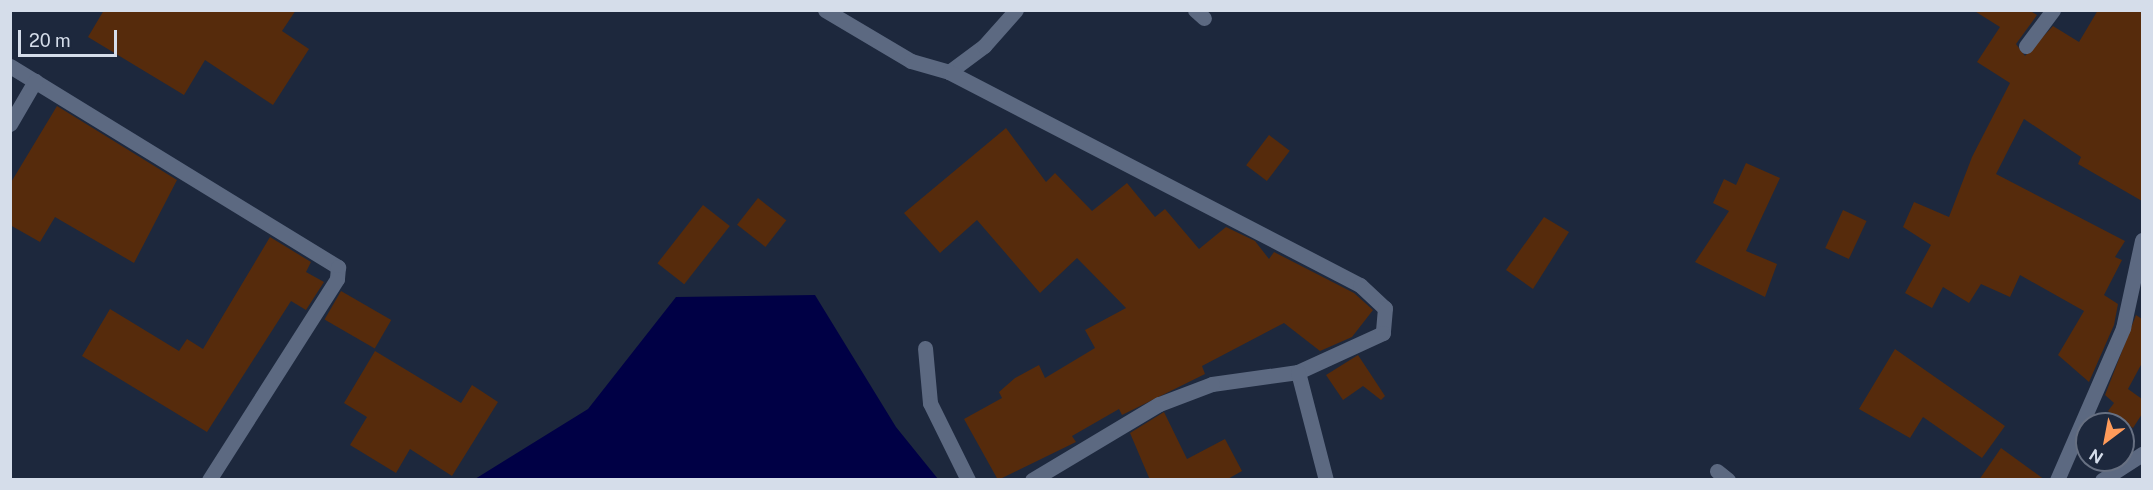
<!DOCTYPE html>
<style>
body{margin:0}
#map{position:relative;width:2153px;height:490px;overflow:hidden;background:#1d283d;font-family:"Public Sans",sans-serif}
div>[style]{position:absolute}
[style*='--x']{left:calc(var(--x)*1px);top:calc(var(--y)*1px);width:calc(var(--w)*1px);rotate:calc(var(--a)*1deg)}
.water>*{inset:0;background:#000045}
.building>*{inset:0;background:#562b0c;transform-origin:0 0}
.street>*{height:15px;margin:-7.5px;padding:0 7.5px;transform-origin:7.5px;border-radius:7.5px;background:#5c6981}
span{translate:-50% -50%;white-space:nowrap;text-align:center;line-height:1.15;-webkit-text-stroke:5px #1d283d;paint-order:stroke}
.frame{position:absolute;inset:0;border:12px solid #d5ddea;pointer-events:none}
.north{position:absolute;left:2075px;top:412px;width:60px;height:60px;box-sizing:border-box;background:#1d283d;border:2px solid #677082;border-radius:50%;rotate:212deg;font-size:16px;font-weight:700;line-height:24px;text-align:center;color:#d5ddea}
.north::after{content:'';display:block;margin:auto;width:21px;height:27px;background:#ff9b5a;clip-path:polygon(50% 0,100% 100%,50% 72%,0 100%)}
.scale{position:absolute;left:18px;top:30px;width:99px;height:27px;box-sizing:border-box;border:3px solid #d5ddea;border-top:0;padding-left:8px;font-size:18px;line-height:21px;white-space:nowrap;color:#d5ddea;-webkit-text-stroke:4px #1d283d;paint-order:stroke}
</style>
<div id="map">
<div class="water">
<div style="clip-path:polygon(815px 295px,896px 427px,938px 479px,475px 479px,588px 409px,676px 297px)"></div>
</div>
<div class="building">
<div style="clip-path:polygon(104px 10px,296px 10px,282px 31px,309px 49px,273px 105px,205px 60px,184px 95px,88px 37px)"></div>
<div style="clip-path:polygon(1973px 10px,2029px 10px,2037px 15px,2016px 44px,2025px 56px,2053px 26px,2079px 42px,2098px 10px,2142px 10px,2142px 201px,2078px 164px,2081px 157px,2024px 119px,1996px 174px,2125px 241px,2115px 257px,2122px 260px,2104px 295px,2118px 304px,2114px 325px,2089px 382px,2058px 355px,2084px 311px,2020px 275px,2010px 297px,1981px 284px,1969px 303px,1943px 287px,1932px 308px,1905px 293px,1931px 245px,1903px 227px,1914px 202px,1949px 217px,1972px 157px,2010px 83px,1977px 62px,2000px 27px)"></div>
<div style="clip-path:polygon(57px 106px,177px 180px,134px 263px,55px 217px,40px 242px,10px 225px,10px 184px)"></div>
<div style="clip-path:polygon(1006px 128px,1046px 182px,1055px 173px,1092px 211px,1127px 183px,1155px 217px,1165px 209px,1199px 249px,1226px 227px,1255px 241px,1269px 259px,1274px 252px,1354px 293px,1373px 310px,1352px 337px,1320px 351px,1284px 323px,1202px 366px,1205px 374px,1122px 415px,1119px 409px,1072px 436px,1076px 442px,998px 480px,964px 419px,1002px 398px,999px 392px,1015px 378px,1039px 365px,1045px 378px,1095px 348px,1085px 330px,1126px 308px,1077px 258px,1040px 293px,977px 220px,940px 253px,904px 213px)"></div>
<div style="left:1269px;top:135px;width:26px;height:38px;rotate:37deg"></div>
<div style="clip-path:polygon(1746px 163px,1780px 178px,1746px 251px,1777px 264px,1765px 297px,1695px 262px,1729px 211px,1713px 203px,1724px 179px,1736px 185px)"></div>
<div style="left:758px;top:198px;width:36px;height:34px;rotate:38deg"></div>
<div style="left:703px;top:205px;width:34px;height:74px;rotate:38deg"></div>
<div style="left:1843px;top:210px;width:26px;height:42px;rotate:25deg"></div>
<div style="clip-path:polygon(1544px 217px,1569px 232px,1533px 289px,1506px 270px)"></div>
<div style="clip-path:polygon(270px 237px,311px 262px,306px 272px,324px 282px,306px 310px,291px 301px,207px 432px,82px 356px,110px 309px,179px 351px,187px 339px,203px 349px)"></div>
<div style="left:341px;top:291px;width:58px;height:33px;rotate:30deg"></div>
<div style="clip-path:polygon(2136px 315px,2142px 319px,2142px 363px,2128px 389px,2142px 399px,2142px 414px,2133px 428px,2108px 411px,2114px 403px,2105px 395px)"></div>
<div style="clip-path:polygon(1895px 349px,2005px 426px,1982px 458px,1923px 417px,1910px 438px,1859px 409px)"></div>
<div style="clip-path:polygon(375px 351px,461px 403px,472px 385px,498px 402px,452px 476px,410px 449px,396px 473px,350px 445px,367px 417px,344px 403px)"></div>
<div style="clip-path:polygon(1358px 355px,1385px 396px,1381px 400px,1363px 386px,1343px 400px,1326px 375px)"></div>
<div style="clip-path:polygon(1164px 412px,1187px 459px,1225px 439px,1242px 471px,1226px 480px,1150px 480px,1130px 433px)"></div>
<div style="clip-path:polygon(2001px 448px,2045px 480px,1979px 480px)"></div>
</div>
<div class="street">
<div style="--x:825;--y:10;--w:100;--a:30.7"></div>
<div style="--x:911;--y:61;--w:40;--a:16"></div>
<div style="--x:949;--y:72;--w:44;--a:-36.6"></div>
<div style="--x:984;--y:46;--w:48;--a:-48.4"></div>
<div style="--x:1195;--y:10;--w:12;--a:42"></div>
<div style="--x:2026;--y:46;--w:45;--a:-53.1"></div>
<div style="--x:10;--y:66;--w:385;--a:31.5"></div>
<div style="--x:338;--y:267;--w:12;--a:95"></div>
<div style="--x:337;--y:279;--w:238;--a:122.5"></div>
<div style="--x:949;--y:72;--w:463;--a:27.4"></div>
<div style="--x:1360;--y:285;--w:34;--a:43"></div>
<div style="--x:1385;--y:308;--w:25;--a:95"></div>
<div style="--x:1383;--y:333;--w:94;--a:155.4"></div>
<div style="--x:1298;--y:372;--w:87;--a:172.1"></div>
<div style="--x:1212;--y:384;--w:57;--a:159.3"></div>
<div style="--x:1159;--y:404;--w:148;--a:149.1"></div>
<div style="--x:10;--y:124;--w:50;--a:-59.8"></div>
<div style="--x:925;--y:348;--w:55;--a:84.8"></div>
<div style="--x:930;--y:403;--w:86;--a:63.7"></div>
<div style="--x:1298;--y:372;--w:112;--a:75.5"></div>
<div style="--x:1717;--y:471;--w:14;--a:39"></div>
<div style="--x:2057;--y:480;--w:166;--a:-66.5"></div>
<div style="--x:2123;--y:328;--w:90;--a:-77.8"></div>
<div style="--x:2102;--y:480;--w:48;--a:-33"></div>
</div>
<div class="frame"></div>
<div class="north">N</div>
<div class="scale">20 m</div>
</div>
